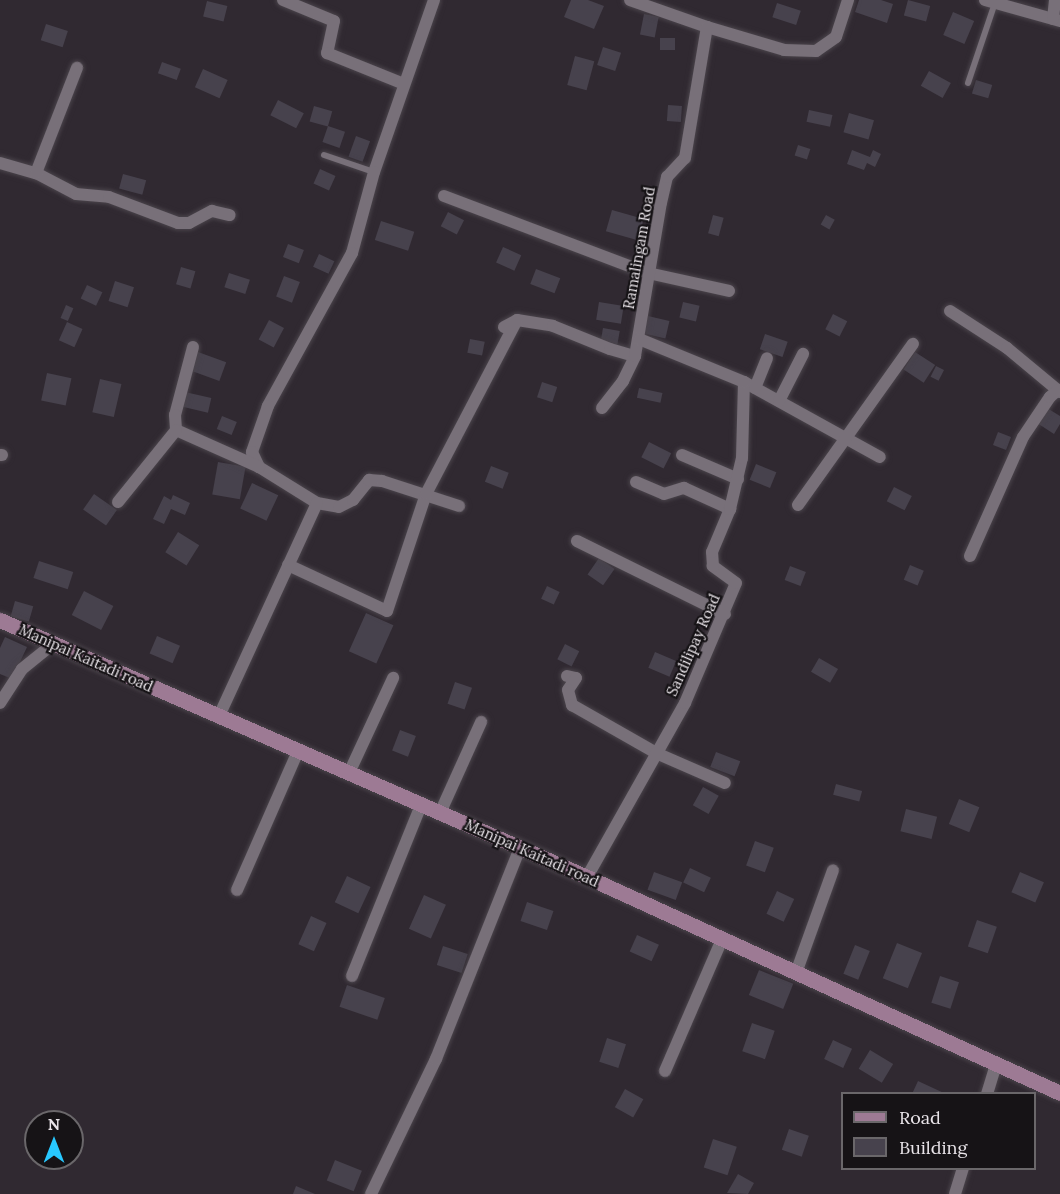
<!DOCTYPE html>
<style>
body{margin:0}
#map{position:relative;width:1060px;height:1194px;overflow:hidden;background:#302931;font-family:Lora,serif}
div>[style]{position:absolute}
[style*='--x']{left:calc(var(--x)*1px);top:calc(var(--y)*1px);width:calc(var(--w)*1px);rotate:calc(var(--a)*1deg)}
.building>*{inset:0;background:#47424d;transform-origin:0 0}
.roads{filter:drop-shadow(0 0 2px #4a444b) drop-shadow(0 0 2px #4a444b)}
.lane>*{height:6px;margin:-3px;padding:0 3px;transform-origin:3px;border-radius:3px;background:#787079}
.street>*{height:12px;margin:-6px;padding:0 6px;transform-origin:6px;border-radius:6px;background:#787079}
.secondary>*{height:15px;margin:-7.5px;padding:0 7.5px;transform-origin:7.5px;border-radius:7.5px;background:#9d7a94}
span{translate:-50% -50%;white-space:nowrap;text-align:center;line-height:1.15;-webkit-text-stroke:4.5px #161316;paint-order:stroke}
.street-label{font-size:15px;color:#e9e4e9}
.legend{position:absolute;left:841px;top:1092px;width:195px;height:78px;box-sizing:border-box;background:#161316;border:2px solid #6a676a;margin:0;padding:8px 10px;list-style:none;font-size:18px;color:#e9e4e9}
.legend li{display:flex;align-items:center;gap:12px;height:30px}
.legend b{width:30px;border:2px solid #6a676a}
.north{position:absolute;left:24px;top:1110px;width:60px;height:60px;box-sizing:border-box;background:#161316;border:2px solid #6a676a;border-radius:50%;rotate:0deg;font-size:16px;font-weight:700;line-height:24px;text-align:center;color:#e9e4e9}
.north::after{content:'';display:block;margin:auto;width:21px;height:27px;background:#28c8ff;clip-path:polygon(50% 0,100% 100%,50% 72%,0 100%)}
</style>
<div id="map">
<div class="building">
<div style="clip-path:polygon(571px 0,588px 0,604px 6px,594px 29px,564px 17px)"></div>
<div style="clip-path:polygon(859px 0,881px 0,893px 4px,887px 23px,855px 12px)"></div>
<div style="left:908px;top:0;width:23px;height:16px;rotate:15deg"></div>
<div style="left:207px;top:1px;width:21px;height:16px;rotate:14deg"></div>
<div style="left:777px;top:3px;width:25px;height:15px;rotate:18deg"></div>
<div style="left:953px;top:12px;width:23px;height:25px;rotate:23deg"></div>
<div style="left:644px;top:14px;width:15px;height:21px;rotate:11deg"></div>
<div style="left:46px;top:24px;width:23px;height:17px;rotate:18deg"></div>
<div style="left:660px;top:38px;width:15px;height:12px"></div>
<div style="left:603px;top:47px;width:19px;height:19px;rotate:18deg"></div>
<div style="left:575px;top:56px;width:20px;height:30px;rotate:15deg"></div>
<div style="left:162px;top:62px;width:20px;height:12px;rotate:20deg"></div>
<div style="left:203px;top:69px;width:27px;height:20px;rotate:24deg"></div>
<div style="left:929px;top:71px;width:25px;height:17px;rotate:29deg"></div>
<div style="left:976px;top:80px;width:17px;height:14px;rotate:17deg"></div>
<div style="left:278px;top:100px;width:29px;height:17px;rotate:27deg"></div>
<div style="left:668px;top:105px;width:14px;height:16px;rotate:4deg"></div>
<div style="left:314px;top:106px;width:19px;height:16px;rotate:16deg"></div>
<div style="left:809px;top:110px;width:24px;height:12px;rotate:12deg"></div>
<div style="left:849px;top:113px;width:26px;height:20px;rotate:16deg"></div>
<div style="left:328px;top:126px;width:18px;height:17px;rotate:19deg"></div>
<div style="left:356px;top:136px;width:15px;height:22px;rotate:20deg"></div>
<div style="left:798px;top:145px;width:13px;height:11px;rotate:18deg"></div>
<div style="clip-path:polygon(852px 150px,870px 157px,873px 150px,881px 154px,875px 167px,867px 163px,864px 170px,847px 164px)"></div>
<div style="left:320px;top:169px;width:17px;height:16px;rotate:24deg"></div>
<div style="left:123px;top:174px;width:24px;height:15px;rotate:15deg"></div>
<div style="left:612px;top:210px;width:33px;height:22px;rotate:16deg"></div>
<div style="left:448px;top:212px;width:18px;height:16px;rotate:27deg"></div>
<div style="left:713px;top:215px;width:11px;height:19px;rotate:15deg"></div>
<div style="left:826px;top:215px;width:10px;height:11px;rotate:29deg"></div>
<div style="left:381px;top:221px;width:35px;height:20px;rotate:18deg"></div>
<div style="left:288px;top:244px;width:17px;height:14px;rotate:21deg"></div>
<div style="left:503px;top:247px;width:20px;height:17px;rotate:24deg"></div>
<div style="left:319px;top:254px;width:17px;height:14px;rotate:25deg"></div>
<div style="left:181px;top:267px;width:15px;height:18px;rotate:16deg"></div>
<div style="left:536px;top:269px;width:26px;height:16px;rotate:21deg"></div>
<div style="left:229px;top:273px;width:22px;height:15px;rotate:18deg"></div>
<div style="left:284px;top:276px;width:17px;height:22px;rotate:21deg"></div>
<div style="left:115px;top:281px;width:20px;height:21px;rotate:18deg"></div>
<div style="left:87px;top:285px;width:17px;height:15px;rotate:25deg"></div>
<div style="left:599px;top:302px;width:25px;height:18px;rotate:9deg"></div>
<div style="left:683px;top:302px;width:17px;height:16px;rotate:13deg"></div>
<div style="left:66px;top:305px;width:8px;height:14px;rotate:23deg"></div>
<div style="left:833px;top:314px;width:16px;height:17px;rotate:27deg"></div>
<div style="left:648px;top:316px;width:22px;height:18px;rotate:13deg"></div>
<div style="left:269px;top:320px;width:17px;height:22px;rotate:28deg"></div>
<div style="left:67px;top:322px;width:17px;height:20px;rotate:24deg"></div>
<div style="left:603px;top:328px;width:17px;height:14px;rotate:10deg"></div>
<div style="left:765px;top:334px;width:24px;height:16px;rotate:19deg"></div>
<div style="left:470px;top:339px;width:15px;height:14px;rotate:11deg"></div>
<div style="left:198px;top:352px;width:30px;height:20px;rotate:20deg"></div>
<div style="left:915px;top:352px;width:24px;height:21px;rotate:33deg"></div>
<div style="left:936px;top:366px;width:9px;height:12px;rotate:27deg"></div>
<div style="left:47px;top:373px;width:25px;height:28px;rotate:12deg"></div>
<div style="left:100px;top:379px;width:22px;height:34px;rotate:13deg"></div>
<div style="left:542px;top:382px;width:16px;height:16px;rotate:18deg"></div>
<div style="left:639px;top:388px;width:24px;height:10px;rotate:12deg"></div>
<div style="left:185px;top:392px;width:27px;height:15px;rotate:13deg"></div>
<div style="clip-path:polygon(1047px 408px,1060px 416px,1060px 424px,1054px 434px,1037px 423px)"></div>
<div style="left:222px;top:416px;width:16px;height:14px;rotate:22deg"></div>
<div style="left:998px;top:432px;width:14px;height:14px;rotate:21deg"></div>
<div style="left:649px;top:442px;width:25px;height:17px;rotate:27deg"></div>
<div style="left:218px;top:462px;width:28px;height:33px;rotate:10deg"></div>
<div style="left:756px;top:464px;width:22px;height:17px;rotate:22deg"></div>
<div style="left:491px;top:466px;width:19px;height:17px;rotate:21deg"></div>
<div style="left:252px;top:483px;width:29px;height:28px;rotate:25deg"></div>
<div style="left:894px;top:487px;width:20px;height:16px;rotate:27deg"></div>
<div style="left:94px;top:494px;width:28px;height:19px;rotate:35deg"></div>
<div style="clip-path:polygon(173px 495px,190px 503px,185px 515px,171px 509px,164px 524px,153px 519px,164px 496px,171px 500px)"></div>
<div style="left:178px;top:532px;width:25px;height:24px;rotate:32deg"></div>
<div style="left:599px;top:558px;width:19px;height:20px;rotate:35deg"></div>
<div style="left:39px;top:561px;width:36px;height:18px;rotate:18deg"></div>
<div style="left:910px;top:565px;width:15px;height:16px;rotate:23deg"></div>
<div style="left:790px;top:566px;width:17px;height:15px;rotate:21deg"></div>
<div style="left:547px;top:586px;width:14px;height:14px;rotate:25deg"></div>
<div style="left:84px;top:591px;width:33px;height:27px;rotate:27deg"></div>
<div style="left:15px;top:601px;width:19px;height:16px;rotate:16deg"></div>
<div style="left:366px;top:613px;width:30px;height:42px;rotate:24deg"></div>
<div style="left:157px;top:636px;width:25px;height:19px;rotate:23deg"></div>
<div style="clip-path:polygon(5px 637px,27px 647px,12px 679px,0 674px,0 648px)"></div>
<div style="left:565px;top:644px;width:16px;height:17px;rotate:27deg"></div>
<div style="left:655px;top:652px;width:23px;height:17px;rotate:23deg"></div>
<div style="left:819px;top:658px;width:22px;height:16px;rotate:30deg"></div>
<div style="left:455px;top:682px;width:18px;height:23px;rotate:19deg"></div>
<div style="left:400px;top:730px;width:17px;height:22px;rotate:21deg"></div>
<div style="left:716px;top:752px;width:26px;height:16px;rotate:21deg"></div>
<div style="left:836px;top:784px;width:27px;height:11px;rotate:15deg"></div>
<div style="left:703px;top:787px;width:18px;height:21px;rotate:29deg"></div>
<div style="left:959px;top:799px;width:22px;height:27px;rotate:22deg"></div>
<div style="left:906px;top:809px;width:32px;height:23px;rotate:14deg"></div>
<div style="left:755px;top:841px;width:20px;height:26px;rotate:20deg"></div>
<div style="left:690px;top:868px;width:23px;height:16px;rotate:25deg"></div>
<div style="left:654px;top:872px;width:30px;height:19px;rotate:20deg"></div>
<div style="left:1020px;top:872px;width:26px;height:22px;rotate:23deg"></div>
<div style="left:347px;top:876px;width:26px;height:29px;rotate:25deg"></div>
<div style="left:777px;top:891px;width:19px;height:25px;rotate:25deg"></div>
<div style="left:424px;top:895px;width:24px;height:37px;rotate:24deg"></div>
<div style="left:527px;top:902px;width:28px;height:20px;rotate:19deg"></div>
<div style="left:311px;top:916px;width:17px;height:31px;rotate:24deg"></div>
<div style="left:977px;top:920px;width:21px;height:28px;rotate:19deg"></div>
<div style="left:637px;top:935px;width:24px;height:18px;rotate:24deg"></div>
<div style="left:897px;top:943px;width:27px;height:38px;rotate:22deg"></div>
<div style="left:855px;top:945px;width:16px;height:31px;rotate:22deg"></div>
<div style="left:443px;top:946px;width:26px;height:20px;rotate:18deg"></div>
<div style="left:759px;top:970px;width:37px;height:27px;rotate:22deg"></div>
<div style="left:940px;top:976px;width:20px;height:28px;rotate:18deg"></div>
<div style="left:347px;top:985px;width:40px;height:23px;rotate:19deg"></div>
<div style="left:752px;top:1023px;width:24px;height:30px;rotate:19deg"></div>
<div style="left:607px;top:1038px;width:20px;height:25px;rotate:18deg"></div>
<div style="left:833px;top:1040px;width:21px;height:21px;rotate:25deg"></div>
<div style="left:870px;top:1050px;width:27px;height:22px;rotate:31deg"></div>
<div style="clip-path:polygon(918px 1081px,946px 1094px,912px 1094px)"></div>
<div style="left:625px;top:1089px;width:21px;height:21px;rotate:29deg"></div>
<div style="left:789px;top:1129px;width:21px;height:22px;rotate:19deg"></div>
<div style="left:713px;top:1139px;width:25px;height:30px;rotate:18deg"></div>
<div style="left:335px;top:1160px;width:29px;height:22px;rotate:22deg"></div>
<div style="clip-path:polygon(738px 1174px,754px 1183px,748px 1194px,727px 1193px)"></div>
<div style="clip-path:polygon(296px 1186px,315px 1194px,293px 1194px)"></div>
</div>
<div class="roads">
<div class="lane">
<div style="--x:968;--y:83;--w:84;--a:-71.4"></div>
<div style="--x:324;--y:155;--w:53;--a:18.8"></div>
</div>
<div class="street">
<div style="--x:283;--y:0;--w:55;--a:22.4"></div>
<div style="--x:334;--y:21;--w:33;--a:102"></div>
<div style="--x:327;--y:53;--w:83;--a:21.9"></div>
<div style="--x:434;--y:0;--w:182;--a:109.2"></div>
<div style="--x:374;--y:172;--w:84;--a:105.2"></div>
<div style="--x:352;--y:253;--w:175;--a:118.8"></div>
<div style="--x:268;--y:406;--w:49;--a:109.2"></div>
<div style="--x:252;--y:452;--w:17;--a:65"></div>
<div style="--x:259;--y:467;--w:68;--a:31.8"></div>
<div style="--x:317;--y:503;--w:22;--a:10"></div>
<div style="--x:339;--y:507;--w:16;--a:-27"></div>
<div style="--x:353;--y:500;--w:26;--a:-51"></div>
<div style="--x:369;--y:480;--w:13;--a:4"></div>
<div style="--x:382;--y:481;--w:81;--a:18"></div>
<div style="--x:630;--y:0;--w:82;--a:19.3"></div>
<div style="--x:707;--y:27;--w:80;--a:16.6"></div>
<div style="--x:784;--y:50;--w:32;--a:2"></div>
<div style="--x:816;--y:51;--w:24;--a:-35"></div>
<div style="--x:836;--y:37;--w:39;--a:-72"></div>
<div style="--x:985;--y:0;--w:78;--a:15.6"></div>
<div style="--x:1053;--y:19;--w:19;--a:-84"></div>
<div style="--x:0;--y:163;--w:37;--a:16"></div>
<div style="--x:36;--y:173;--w:45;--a:27.7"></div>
<div style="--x:76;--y:194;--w:33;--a:5"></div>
<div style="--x:109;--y:197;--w:74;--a:20.6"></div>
<div style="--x:178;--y:223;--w:11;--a:0"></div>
<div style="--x:189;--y:223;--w:26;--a:-28"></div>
<div style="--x:212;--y:211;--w:18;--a:13"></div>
<div style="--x:36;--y:173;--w:113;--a:-68.7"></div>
<div style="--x:444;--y:196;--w:218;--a:20.7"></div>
<div style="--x:648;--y:273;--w:83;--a:12.5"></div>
<div style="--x:950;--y:311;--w:68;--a:33"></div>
<div style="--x:1007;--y:348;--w:69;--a:39.7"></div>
<div style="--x:504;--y:327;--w:15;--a:-28"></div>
<div style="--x:517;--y:320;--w:36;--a:9"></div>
<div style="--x:553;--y:326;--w:61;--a:22"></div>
<div style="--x:610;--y:349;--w:26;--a:16"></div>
<div style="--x:193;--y:347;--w:70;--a:104.8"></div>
<div style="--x:175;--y:415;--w:15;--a:86"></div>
<div style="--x:176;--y:430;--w:91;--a:24"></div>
<div style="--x:744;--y:382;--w:155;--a:28.9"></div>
<div style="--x:755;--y:388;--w:32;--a:-68"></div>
<div style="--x:779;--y:401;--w:53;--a:-62.9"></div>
<div style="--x:602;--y:408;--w:34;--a:-52"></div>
<div style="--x:623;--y:381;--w:28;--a:-64"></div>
<div style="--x:635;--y:356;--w:155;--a:-80.4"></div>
<div style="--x:661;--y:203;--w:27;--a:-77"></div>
<div style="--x:667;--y:177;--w:26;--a:-47"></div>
<div style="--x:685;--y:158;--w:133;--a:-80.5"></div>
<div style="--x:0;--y:455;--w:2;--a:0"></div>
<div style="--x:682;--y:455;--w:61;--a:23.2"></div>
<div style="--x:636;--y:482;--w:30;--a:23"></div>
<div style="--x:664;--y:494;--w:21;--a:-17"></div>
<div style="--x:684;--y:488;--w:51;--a:24.5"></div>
<div style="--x:118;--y:502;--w:92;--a:-51.1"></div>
<div style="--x:798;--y:505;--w:198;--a:-54.5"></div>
<div style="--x:577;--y:541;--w:165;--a:26.3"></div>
<div style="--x:970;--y:556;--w:130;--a:-66"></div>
<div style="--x:1023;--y:437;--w:48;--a:-56"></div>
<div style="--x:1050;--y:397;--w:11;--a:-41"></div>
<div style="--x:288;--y:565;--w:109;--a:24.9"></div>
<div style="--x:387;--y:611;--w:123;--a:-71.6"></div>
<div style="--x:426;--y:494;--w:196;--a:-62.4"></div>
<div style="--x:567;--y:676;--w:9;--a:13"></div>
<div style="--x:576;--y:678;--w:14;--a:124"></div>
<div style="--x:568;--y:690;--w:16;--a:75"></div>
<div style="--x:572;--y:705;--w:97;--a:29.7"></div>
<div style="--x:656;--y:753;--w:75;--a:23.5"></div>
<div style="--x:0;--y:703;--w:40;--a:-57.1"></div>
<div style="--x:22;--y:669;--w:40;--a:-39"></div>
<div style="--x:219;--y:716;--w:234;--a:-65.3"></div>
<div style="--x:349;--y:773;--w:105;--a:-65.1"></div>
<div style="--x:440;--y:813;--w:100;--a:-65.7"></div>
<div style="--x:587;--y:877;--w:200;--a:-60.6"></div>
<div style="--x:685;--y:703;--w:130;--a:-67"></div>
<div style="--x:736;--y:583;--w:29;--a:-144"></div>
<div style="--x:713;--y:566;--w:14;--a:-94"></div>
<div style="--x:712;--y:552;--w:47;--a:-67.3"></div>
<div style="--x:730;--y:509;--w:52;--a:-76.8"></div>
<div style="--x:742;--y:458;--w:76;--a:-88.5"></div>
<div style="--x:744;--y:382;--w:113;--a:-157.7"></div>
<div style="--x:237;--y:890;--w:152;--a:-66.3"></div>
<div style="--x:796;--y:973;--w:109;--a:-70.2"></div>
<div style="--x:352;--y:976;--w:184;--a:-68"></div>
<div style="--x:665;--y:1071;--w:144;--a:-66.6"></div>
<div style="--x:987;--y:1094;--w:30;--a:-73"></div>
<div style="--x:371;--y:1194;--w:150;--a:-64.3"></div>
<div style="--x:436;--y:1059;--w:227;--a:-68.3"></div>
<div style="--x:955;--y:1194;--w:27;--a:-73"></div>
</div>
<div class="secondary">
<div style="--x:0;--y:620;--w:641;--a:23.64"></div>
<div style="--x:587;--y:877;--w:520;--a:24.54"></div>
</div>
</div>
<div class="street-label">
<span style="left:639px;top:248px;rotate:-80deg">Ramalingam Road</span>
<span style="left:693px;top:645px;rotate:-66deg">Sandilipay Road</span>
<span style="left:86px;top:658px;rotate:24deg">Manipai Kaitadi road</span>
<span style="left:532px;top:853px;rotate:24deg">Manipai Kaitadi road</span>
</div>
<ul class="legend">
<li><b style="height:8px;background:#9d7a94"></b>Road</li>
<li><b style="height:16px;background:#47424d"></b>Building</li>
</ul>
<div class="north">N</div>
</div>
